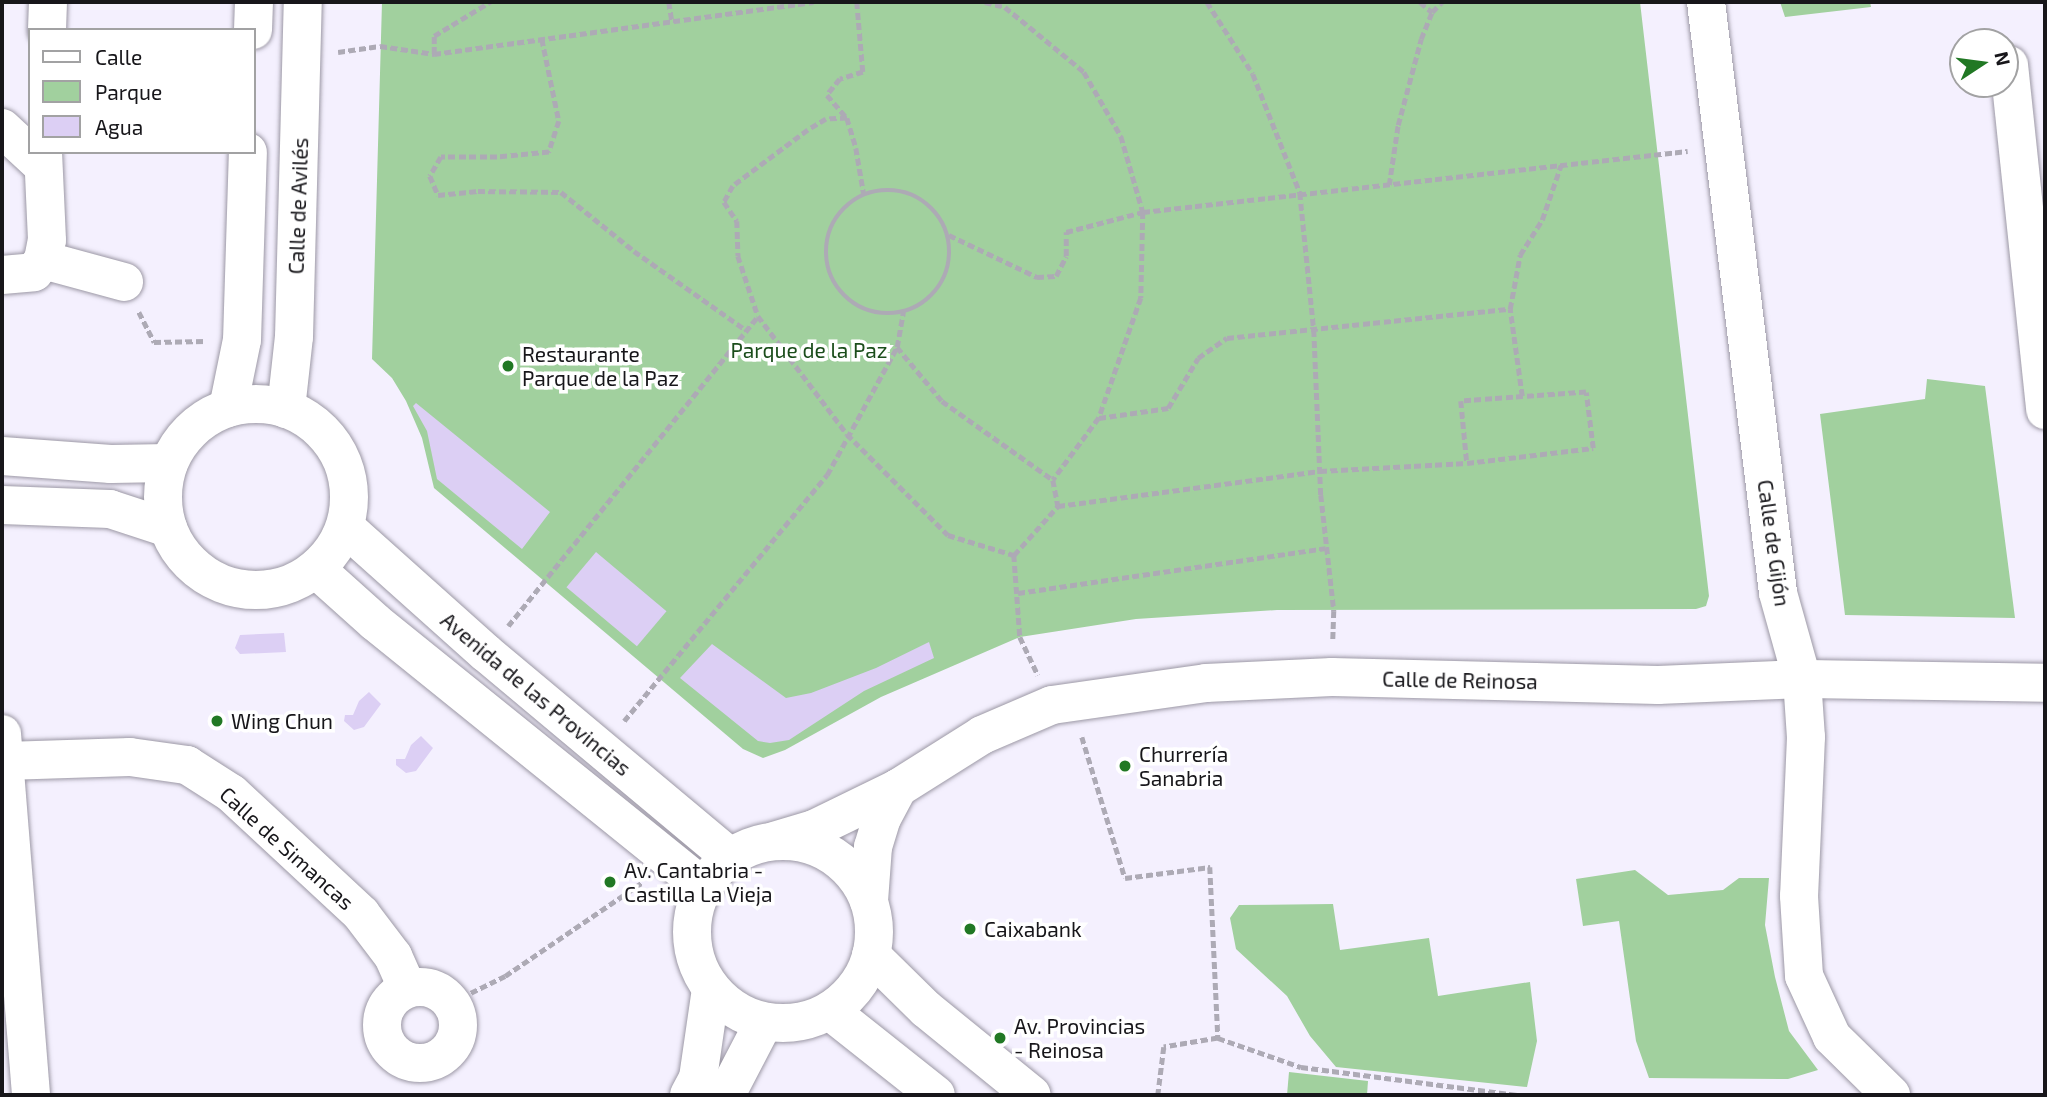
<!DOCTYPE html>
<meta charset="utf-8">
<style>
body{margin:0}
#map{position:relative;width:2047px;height:1097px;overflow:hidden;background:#f4f0fe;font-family:"Exo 2",sans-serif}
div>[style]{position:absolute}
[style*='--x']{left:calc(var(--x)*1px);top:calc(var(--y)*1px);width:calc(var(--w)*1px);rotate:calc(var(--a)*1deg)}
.green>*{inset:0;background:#a1d09e}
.water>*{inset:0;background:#dccff4;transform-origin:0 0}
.path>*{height:4.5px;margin-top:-2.25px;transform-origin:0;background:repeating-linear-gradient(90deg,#adaab5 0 7px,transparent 0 10.5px)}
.path>.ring{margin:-2.25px;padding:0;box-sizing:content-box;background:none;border:4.5px solid #adaab5;border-radius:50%}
.roads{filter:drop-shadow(0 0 2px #9c98a5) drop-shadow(0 0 2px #9c98a5)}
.minor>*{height:38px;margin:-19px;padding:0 19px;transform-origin:19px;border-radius:19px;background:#fff}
.minor>.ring{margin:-19px;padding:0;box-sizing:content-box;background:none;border:38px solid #fff;border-radius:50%}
.tertiary>*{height:38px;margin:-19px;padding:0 19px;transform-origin:19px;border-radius:19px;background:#fff}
.secondary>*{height:38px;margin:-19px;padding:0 19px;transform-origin:19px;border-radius:19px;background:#fff}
.secondary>.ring{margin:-19px;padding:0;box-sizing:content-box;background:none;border:38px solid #fff;border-radius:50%}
.dots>*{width:19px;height:19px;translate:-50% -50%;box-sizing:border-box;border:4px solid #fff;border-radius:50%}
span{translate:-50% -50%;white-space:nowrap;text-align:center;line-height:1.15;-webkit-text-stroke:7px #fff;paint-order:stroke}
.street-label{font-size:21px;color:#17161a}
.park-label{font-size:21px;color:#1b4d1b}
.poi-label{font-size:21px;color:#17161a}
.left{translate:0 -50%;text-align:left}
.frame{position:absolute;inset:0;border:4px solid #17161a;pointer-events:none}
.legend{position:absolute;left:28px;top:28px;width:228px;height:126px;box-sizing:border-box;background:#fff;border:2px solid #a2a2a3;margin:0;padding:9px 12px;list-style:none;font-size:21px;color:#17161a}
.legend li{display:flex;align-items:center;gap:14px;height:35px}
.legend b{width:35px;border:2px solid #a2a2a3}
.north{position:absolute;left:1949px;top:28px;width:70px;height:70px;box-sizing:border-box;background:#fff;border:2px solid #a2a2a3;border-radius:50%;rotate:77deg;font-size:19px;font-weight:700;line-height:28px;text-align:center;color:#17161a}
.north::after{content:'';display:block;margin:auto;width:24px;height:32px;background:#217824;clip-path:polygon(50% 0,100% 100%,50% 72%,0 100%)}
</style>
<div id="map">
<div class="green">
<div style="clip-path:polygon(382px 2px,1640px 2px,1709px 596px,1706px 606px,1696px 609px,1277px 610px,1136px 619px,1020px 637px,881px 697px,785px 750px,763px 758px,743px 749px,434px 488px,422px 438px,406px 401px,392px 378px,372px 359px)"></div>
<div style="clip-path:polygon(1780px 2px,1870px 2px,1871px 7px,1785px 17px)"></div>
<div style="clip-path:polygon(1927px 379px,1985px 386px,2015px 618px,1845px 615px,1820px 414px,1925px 399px)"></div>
<div style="clip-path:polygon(1635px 870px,1668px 895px,1723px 890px,1739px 878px,1769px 878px,1765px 925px,1775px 977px,1789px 1031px,1818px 1070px,1788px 1079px,1649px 1078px,1636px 1041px,1619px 921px,1583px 926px,1576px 879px)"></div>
<div style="clip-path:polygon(1333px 904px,1340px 950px,1429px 938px,1438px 996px,1530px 982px,1537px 1041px,1527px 1087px,1336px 1067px,1310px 1036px,1287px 996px,1236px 949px,1230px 918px,1239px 905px)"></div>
<div style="clip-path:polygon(1289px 1072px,1368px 1081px,1367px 1095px,1287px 1095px)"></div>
</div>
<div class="water">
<div style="clip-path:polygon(416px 403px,550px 512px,522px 549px,437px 479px,427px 431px,413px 406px)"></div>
<div style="left:596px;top:552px;width:92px;height:46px;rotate:40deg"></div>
<div style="clip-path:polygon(284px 633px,286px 652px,240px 654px,235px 648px,240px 635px)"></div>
<div style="clip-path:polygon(929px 642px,934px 658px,864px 691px,789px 740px,770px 743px,758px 741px,680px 678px,712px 644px,786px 698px,811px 693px,876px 668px)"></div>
<div style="clip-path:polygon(369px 692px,381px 704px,364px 727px,354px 730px,344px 721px,345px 715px,353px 715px,359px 701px)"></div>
<div style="clip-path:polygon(421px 736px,433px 748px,416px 771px,406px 773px,396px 765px,396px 759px,405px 759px,411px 745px)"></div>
</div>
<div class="path">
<div style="--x:669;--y:2;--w:19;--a:81"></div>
<div style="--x:857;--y:2;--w:70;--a:85.1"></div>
<div style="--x:863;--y:72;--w:24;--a:163"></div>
<div style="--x:840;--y:79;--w:21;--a:129"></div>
<div style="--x:827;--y:95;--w:30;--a:49"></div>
<div style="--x:847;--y:118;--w:21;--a:177"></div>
<div style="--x:826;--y:119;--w:21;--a:149"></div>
<div style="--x:808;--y:130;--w:94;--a:143.3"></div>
<div style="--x:733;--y:186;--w:18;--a:119"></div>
<div style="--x:724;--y:202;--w:23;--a:56"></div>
<div style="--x:737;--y:221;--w:35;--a:88"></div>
<div style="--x:738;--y:256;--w:63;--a:71.6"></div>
<div style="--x:758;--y:316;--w:148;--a:53"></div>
<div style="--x:847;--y:434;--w:143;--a:45"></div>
<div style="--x:948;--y:535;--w:69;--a:16.9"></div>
<div style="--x:1014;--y:555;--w:82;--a:85.8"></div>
<div style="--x:1020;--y:637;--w:42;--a:64.7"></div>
<div style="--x:985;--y:2;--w:21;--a:14"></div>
<div style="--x:1005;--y:7;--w:102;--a:39.4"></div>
<div style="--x:1084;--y:72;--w:74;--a:60"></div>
<div style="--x:1121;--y:136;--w:79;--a:73.9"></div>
<div style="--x:1143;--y:212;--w:86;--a:91.3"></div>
<div style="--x:1141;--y:298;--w:127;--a:109.3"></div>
<div style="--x:1099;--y:418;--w:77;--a:126.6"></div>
<div style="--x:1053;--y:480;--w:26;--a:79"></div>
<div style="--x:1207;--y:2;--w:85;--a:57.4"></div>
<div style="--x:1253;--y:74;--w:128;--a:68.4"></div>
<div style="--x:1300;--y:193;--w:138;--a:84.2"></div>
<div style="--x:1314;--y:330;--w:165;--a:87.6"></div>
<div style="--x:1321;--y:495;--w:117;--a:83.6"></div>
<div style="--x:1334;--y:611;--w:30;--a:92"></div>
<div style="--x:1420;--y:2;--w:16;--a:40"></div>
<div style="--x:542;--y:39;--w:84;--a:78.3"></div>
<div style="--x:559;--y:121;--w:33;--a:108"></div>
<div style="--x:549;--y:152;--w:52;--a:174.5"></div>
<div style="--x:497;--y:157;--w:56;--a:180"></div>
<div style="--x:441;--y:157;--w:22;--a:120"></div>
<div style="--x:430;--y:176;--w:21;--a:67"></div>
<div style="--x:438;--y:195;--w:40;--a:-5.7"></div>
<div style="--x:478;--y:191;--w:83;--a:0.7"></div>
<div style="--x:561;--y:192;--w:94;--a:38.9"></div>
<div style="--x:634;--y:251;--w:137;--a:35.2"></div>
<div style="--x:338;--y:52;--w:42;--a:-8.1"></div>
<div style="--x:380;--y:46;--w:55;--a:8.4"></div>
<div style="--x:434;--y:54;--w:383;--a:-7.8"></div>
<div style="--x:434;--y:54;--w:18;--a:-90"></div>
<div style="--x:434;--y:36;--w:66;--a:-31.3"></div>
<div style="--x:847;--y:118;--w:31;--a:73"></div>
<div style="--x:856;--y:148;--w:48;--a:80.3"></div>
<div style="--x:1389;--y:185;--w:61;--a:-81.5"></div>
<div style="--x:1398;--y:125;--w:89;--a:-75"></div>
<div style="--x:1421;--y:39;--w:29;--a:-68"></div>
<div style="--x:1432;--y:12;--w:14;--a:-45"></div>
<div class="ring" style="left:826px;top:190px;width:119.5px;height:119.5px"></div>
<div style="--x:949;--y:235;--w:98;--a:25.5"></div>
<div style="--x:1037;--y:277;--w:19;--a:-3"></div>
<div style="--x:1056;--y:276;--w:22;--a:-63"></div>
<div style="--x:1066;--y:256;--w:24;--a:-90"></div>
<div style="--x:1066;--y:232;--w:80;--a:-14.6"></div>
<div style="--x:1143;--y:212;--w:548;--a:-6.39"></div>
<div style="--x:139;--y:312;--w:34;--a:63"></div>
<div style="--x:154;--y:342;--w:52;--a:-1.1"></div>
<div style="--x:897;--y:347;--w:70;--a:50.2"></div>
<div style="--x:942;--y:401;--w:136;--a:35.4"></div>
<div style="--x:1522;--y:396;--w:88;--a:-97.9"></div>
<div style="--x:1510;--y:309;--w:55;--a:-79.5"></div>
<div style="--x:1520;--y:255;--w:41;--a:-57.8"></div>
<div style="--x:1542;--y:220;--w:58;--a:-70.9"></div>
<div style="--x:1099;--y:418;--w:70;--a:-8.2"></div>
<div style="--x:1168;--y:408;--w:58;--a:-59"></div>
<div style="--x:1198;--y:358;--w:35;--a:-35"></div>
<div style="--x:1227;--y:338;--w:284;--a:-5.9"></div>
<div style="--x:1014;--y:555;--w:66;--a:-48.1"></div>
<div style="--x:1058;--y:506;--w:264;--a:-7.6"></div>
<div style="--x:1320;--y:471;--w:147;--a:-3.1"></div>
<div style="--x:1467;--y:463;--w:127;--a:-6.8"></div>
<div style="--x:1593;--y:448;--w:56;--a:-97.1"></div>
<div style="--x:1586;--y:392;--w:125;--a:175.9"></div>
<div style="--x:1461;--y:401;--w:62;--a:84.5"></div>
<div style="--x:1018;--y:593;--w:311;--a:-8.3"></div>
<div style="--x:508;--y:626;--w:398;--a:-51.1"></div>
<div style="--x:624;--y:721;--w:319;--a:-50.5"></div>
<div style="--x:827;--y:475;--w:146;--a:-61.3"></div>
<div style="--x:897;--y:347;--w:36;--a:-80"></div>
<div style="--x:1082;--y:737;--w:147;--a:73"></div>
<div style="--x:1125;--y:878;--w:86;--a:-7.4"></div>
<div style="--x:1210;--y:867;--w:171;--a:87.3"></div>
<div style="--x:1218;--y:1038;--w:55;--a:170.5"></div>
<div style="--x:1164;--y:1047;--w:48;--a:97.1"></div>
<div style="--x:452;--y:1002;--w:59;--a:-26.1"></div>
<div style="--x:505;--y:976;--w:167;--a:-34.3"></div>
<div style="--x:1218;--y:1038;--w:88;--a:19.3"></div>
<div style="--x:1301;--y:1067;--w:218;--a:7.4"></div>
</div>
<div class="roads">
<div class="minor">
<div style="--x:1706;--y:2;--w:595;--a:83.05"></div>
<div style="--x:1778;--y:593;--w:89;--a:74.4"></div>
<div style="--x:1802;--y:679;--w:58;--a:86.1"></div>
<div style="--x:1806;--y:737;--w:159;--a:92.5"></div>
<div style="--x:1799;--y:896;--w:80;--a:86.4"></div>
<div style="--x:1804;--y:976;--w:67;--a:65.3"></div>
<div style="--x:1832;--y:1037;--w:83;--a:44.5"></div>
<div style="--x:47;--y:30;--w:28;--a:-88"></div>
<div style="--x:253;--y:30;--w:28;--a:-88"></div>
<div style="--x:2009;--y:65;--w:347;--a:84"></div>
<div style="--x:2;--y:128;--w:54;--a:42.8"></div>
<div style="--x:43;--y:260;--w:84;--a:15.2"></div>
<div style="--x:2;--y:275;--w:32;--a:-5"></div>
<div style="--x:34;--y:272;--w:15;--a:-53"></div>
<div style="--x:43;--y:260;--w:20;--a:-79"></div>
<div style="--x:47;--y:240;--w:88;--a:-92.6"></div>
<div style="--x:228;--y:408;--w:69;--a:-78.4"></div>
<div style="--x:242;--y:340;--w:188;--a:-88.2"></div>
<div style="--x:286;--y:409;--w:72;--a:-83.7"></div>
<div style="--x:294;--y:337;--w:335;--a:-88.5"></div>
<div style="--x:2;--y:734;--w:362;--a:85.4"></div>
<div style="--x:5;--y:761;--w:125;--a:-1.8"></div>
<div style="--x:130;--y:757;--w:58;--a:8"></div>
<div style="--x:187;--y:765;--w:52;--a:32.5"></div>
<div style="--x:231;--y:793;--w:178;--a:42.9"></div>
<div style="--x:361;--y:914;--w:53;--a:52.7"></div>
<div style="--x:393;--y:956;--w:35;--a:66"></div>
<div class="ring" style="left:382px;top:987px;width:38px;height:38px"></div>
</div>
<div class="tertiary">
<div style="--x:2;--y:456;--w:109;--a:4.2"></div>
<div style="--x:111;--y:464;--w:58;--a:-1"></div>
<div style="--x:2;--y:505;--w:108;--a:2.1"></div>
<div style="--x:110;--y:509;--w:61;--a:18.1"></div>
<div style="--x:774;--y:841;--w:42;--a:-16.7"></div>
<div style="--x:814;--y:829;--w:93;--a:-26"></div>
<div style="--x:898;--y:788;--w:99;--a:-32.2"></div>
<div style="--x:982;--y:735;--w:76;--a:-23.2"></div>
<div style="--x:1052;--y:705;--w:156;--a:-8.1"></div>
<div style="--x:1206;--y:683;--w:126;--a:-2.7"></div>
<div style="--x:1332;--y:677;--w:326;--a:1.4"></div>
<div style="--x:1658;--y:685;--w:144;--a:-2.4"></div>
<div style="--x:1802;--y:679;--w:243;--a:0.9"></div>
<div style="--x:869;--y:901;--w:54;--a:-85.8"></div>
<div style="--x:873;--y:847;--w:30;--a:-73"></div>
<div style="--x:882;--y:818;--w:34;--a:-62"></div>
</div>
<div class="secondary">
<div class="ring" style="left:163px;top:404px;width:148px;height:148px"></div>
<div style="--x:345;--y:527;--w:189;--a:41.8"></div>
<div style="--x:486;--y:653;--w:318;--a:39.9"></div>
<div style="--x:316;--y:569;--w:79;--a:41.9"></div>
<div style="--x:375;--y:622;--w:422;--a:38.9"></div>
<div class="ring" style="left:692px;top:841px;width:144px;height:144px"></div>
<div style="--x:871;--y:955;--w:77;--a:44.5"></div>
<div style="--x:926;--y:1009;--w:136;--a:39.1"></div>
<div style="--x:830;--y:1011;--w:135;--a:38.4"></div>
<div style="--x:689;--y:1095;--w:19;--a:-62"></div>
<div style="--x:698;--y:1078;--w:90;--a:-81.7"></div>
<div style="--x:726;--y:1095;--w:82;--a:-62.5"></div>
</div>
</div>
<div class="dots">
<div style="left:508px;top:366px;background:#217824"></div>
<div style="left:217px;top:721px;background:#217824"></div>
<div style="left:1125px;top:766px;background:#217824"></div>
<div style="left:610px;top:882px;background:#217824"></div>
<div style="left:970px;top:929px;background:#217824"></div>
<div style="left:1000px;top:1038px;background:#217824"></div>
</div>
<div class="street-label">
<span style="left:298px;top:206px;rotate:-88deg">Calle de Avilés</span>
<span style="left:1774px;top:543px;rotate:82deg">Calle de Gijón</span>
<span style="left:1460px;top:680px;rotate:1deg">Calle de Reinosa</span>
<span style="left:536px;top:694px;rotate:40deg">Avenida de las Provincias</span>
<span style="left:287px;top:848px;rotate:42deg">Calle de Simancas</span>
</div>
<div class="park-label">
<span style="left:809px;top:350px">Parque de la Paz</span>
</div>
<div class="poi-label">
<span class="left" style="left:522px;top:366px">Restaurante<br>Parque de la Paz</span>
<span class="left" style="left:231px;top:721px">Wing Chun</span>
<span class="left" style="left:1139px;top:766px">Churrería<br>Sanabria</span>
<span class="left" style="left:624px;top:882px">Av. Cantabria -<br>Castilla La Vieja</span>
<span class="left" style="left:984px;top:929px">Caixabank</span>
<span class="left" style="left:1014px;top:1038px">Av. Provincias<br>- Reinosa</span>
</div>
<div class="frame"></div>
<ul class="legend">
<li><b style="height:9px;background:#fff"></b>Calle</li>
<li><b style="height:19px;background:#a1d09e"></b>Parque</li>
<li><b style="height:19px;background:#dccff4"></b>Agua</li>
</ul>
<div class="north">N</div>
</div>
